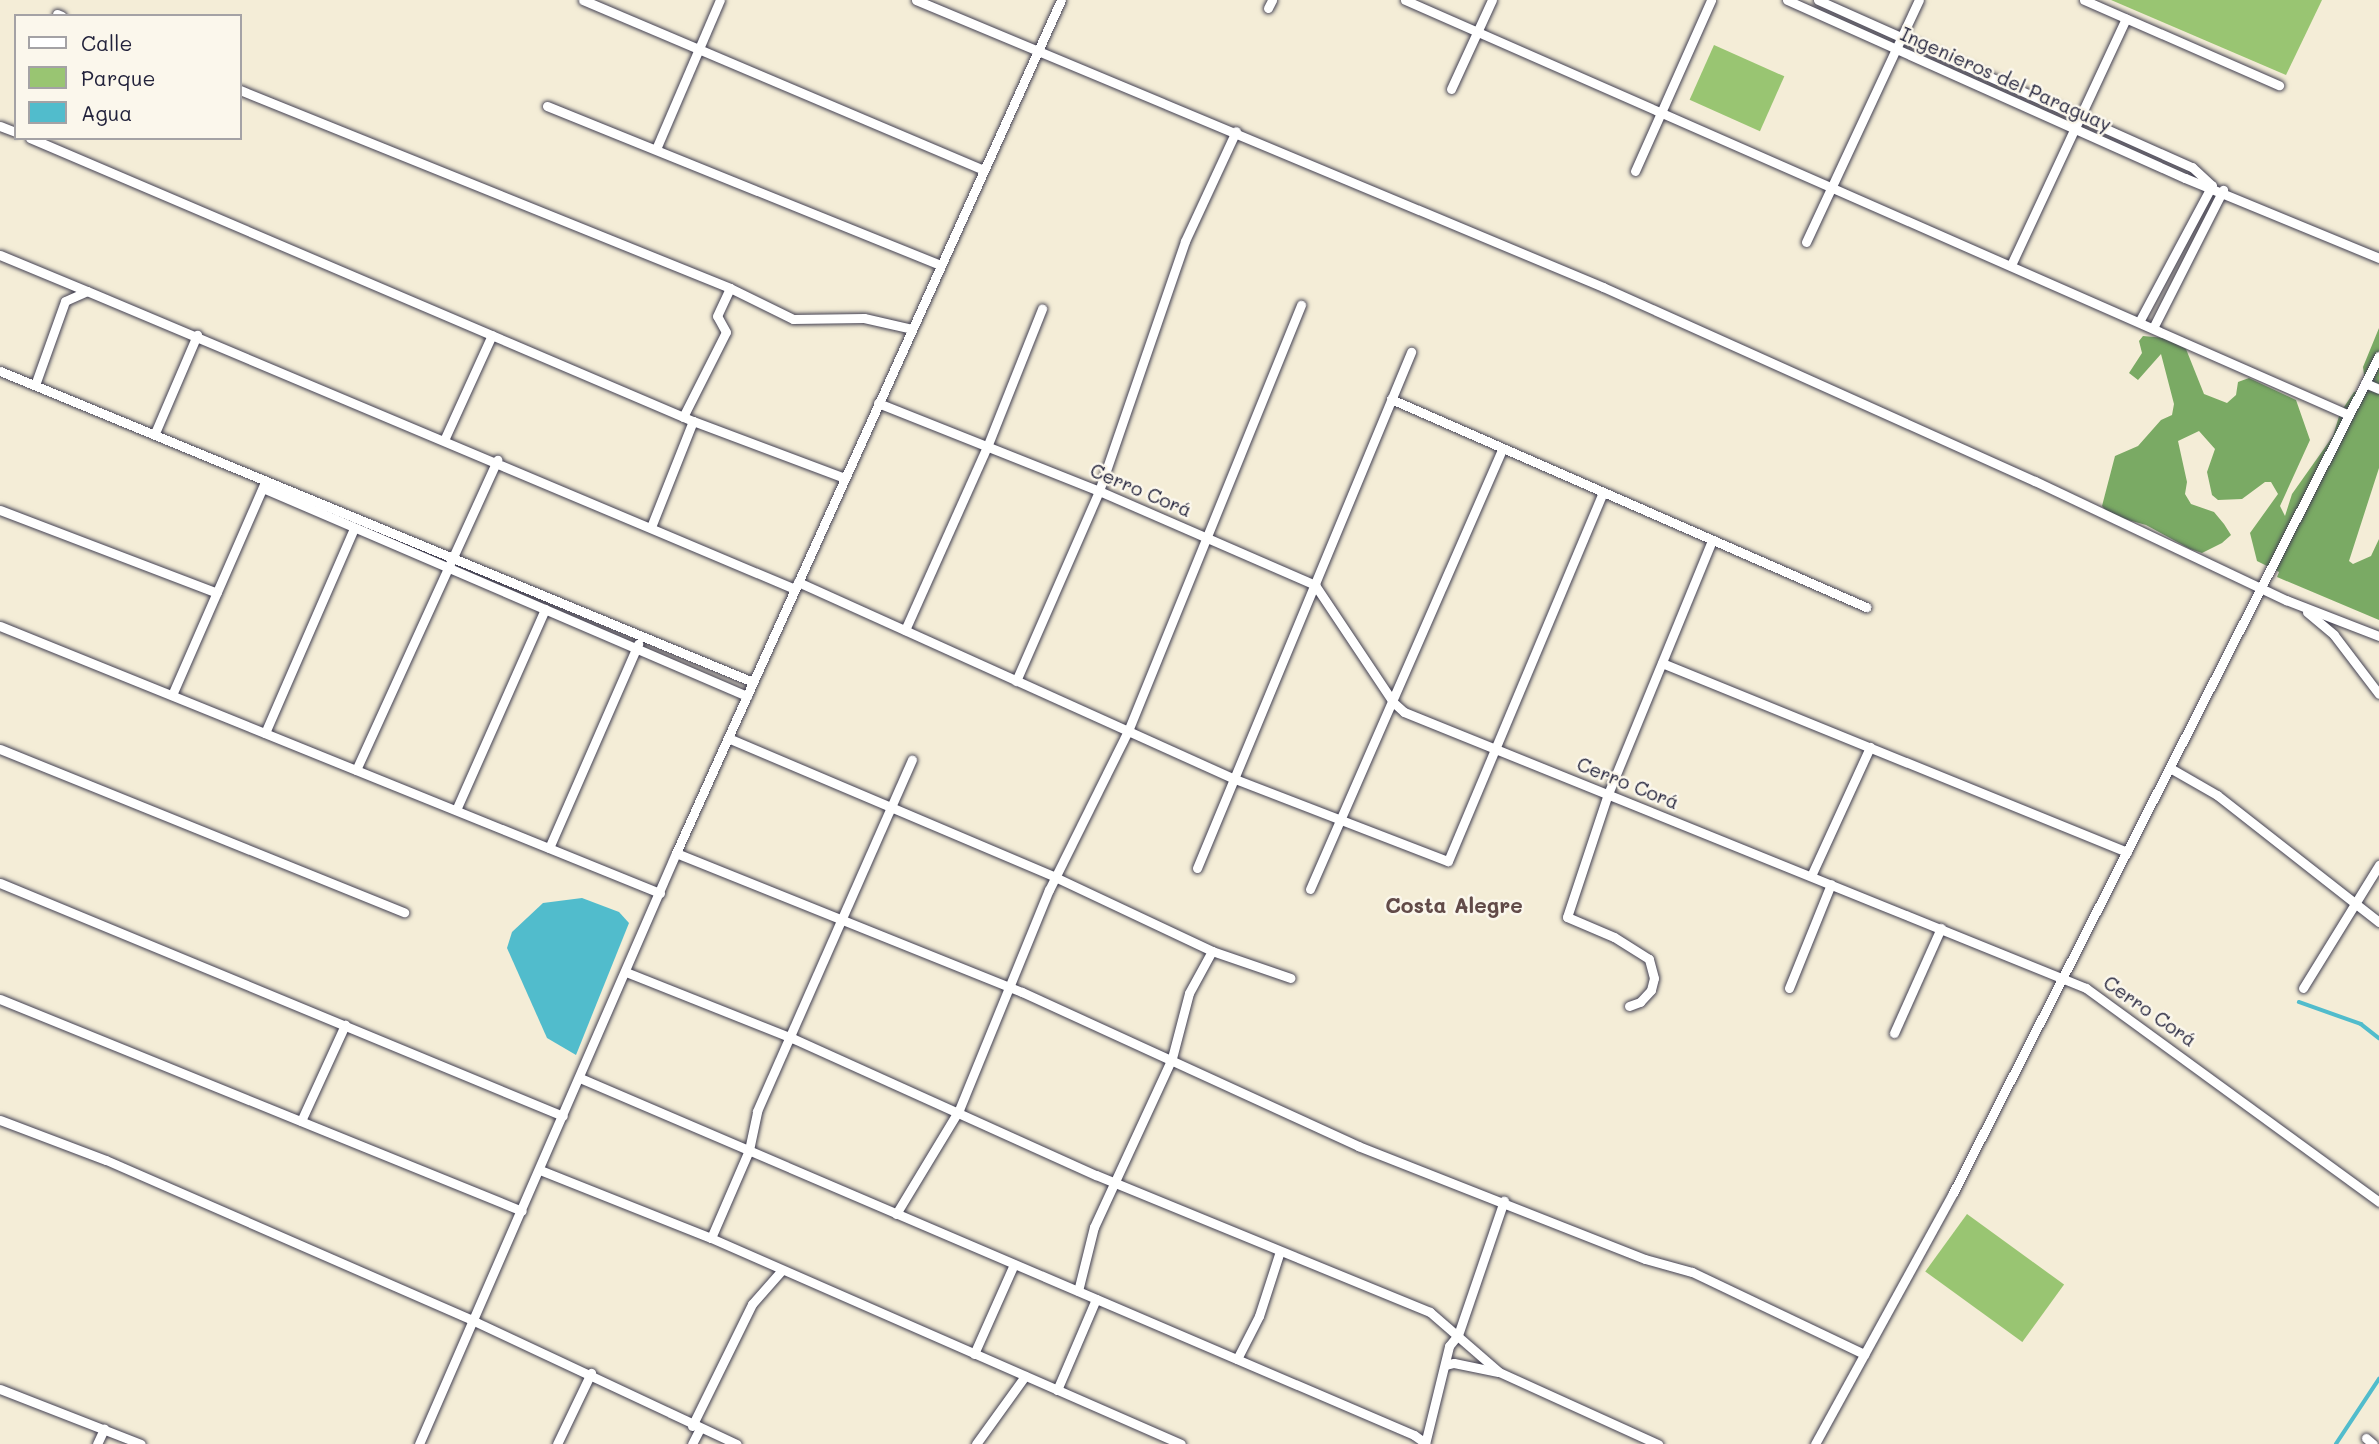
<!DOCTYPE html>
<meta charset="utf-8">
<style>
body{margin:0}
#map{position:relative;width:2379px;height:1444px;overflow:hidden;background:#f4edd7;font-family:Mali,sans-serif}
div>[style]{position:absolute}
[style*='--x']{left:calc(var(--x)*1px);top:calc(var(--y)*1px);width:calc(var(--w)*1px);rotate:calc(var(--a)*1deg)}
.green>*{inset:0;background:#99c572;transform-origin:0 0}
.forest>*{inset:0;background:#7aaa64}
.water>*{inset:0;background:#51bccc}
.stream>*{height:3.5px;margin:-1.75px;padding:0 1.75px;transform-origin:1.75px;border-radius:1.75px;background:#51bccc}
.roads{filter:drop-shadow(0 0 2px #424052) drop-shadow(0 0 2px #424052)}
.minor>*{height:9px;margin:-4.5px;padding:0 4.5px;transform-origin:4.5px;border-radius:4.5px;background:#fff}
span{translate:-50% -50%;white-space:nowrap;text-align:center;line-height:1.15;-webkit-text-stroke:5px #fbf7ec;paint-order:stroke}
.street-label{font-size:19px;color:#22223b}
.neighbourhood-label{font-size:21px;color:#624b49;font-weight:700}
.legend{position:absolute;left:14px;top:14px;width:228px;height:126px;box-sizing:border-box;background:#fbf7ec;border:2px solid #a4a2a5;margin:0;padding:9px 12px;list-style:none;font-size:21px;color:#22223b}
.legend li{display:flex;align-items:center;gap:14px;height:35px}
.legend b{width:35px;border:2px solid #a4a2a5}
</style>
<div id="map">
<div class="green">
<div style="clip-path:polygon(2111px 0,2322px 0,2286px 75px)"></div>
<div style="left:1714px;top:45px;width:77px;height:60px;rotate:24deg"></div>
<div style="left:1967px;top:1214px;width:120px;height:71px;rotate:36deg"></div>
</div>
<div class="forest">
<div style="clip-path:polygon(2379px 328px,2379px 468px,2349px 561px,2353px 564px,2371px 556px,2379px 539px,2379px 620px,2277px 577px,2279px 572px,2257px 561px,2250px 533px,2278px 494px,2271px 482px,2265px 482px,2242px 499px,2218px 500px,2212px 495px,2207px 472px,2215px 449px,2199px 431px,2178px 441px,2187px 482px,2185px 494px,2191px 504px,2214px 512px,2224px 524px,2231px 535px,2222px 543px,2202px 553px,2190px 549px,2146px 525px,2110px 515px,2102px 506px,2115px 456px,2138px 446px,2161px 420px,2172px 415px,2174px 404px,2161px 354px,2138px 380px,2129px 373px,2142px 353px,2139px 341px,2143px 336px,2165px 338px,2186px 349px,2204px 394px,2227px 403px,2236px 395px,2238px 382px,2249px 378px,2296px 400px,2310px 440px,2280px 506px,2285px 516px,2292px 494px,2333px 436px,2340px 413px,2354px 392px,2366px 389px,2363px 367px)"></div>
</div>
<div class="water">
<div style="clip-path:polygon(582px 898px,619px 912px,629px 923px,576px 1055px,547px 1038px,507px 948px,512px 932px,543px 903px)"></div>
</div>
<div class="stream">
<div style="--x:2299;--y:1002;--w:66;--a:19.5"></div>
<div style="--x:2361;--y:1024;--w:23;--a:38"></div>
<div style="--x:2336;--y:1444;--w:78;--a:-56.5"></div>
</div>
<div class="roads">
<div class="minor">
<div style="--x:583;--y:0;--w:435;--a:23"></div>
<div style="--x:916;--y:0;--w:745;--a:22.67"></div>
<div style="--x:1603;--y:287;--w:474;--a:24.2"></div>
<div style="--x:2035;--y:481;--w:278;--a:25.4"></div>
<div style="--x:2286;--y:600;--w:100;--a:21.2"></div>
<div style="--x:1405;--y:0;--w:1031;--a:23.73"></div>
<div style="--x:1787;--y:0;--w:436;--a:24.1"></div>
<div style="--x:2185;--y:178;--w:210;--a:22.4"></div>
<div style="--x:1818;--y:0;--w:410;--a:24.1"></div>
<div style="--x:2192;--y:167;--w:25;--a:43"></div>
<div style="--x:2084;--y:0;--w:213;--a:23.6"></div>
<div style="--x:1268;--y:8;--w:9;--a:-63"></div>
<div style="--x:57;--y:14;--w:5;--a:22"></div>
<div style="--x:1451;--y:89;--w:98;--a:-65.3"></div>
<div style="--x:240;--y:90;--w:528;--a:22"></div>
<div style="--x:730;--y:288;--w:70;--a:26.2"></div>
<div style="--x:793;--y:319;--w:71;--a:-0.8"></div>
<div style="--x:864;--y:318;--w:49;--a:12.9"></div>
<div style="--x:547;--y:106;--w:425;--a:22"></div>
<div style="--x:0;--y:126;--w:17;--a:21"></div>
<div style="--x:30;--y:138;--w:721;--a:23.12"></div>
<div style="--x:693;--y:421;--w:162;--a:20.6"></div>
<div style="--x:656;--y:149;--w:162;--a:-66.8"></div>
<div style="--x:1635;--y:171;--w:187;--a:-66"></div>
<div style="--x:1806;--y:242;--w:267;--a:-65"></div>
<div style="--x:0;--y:255;--w:94;--a:22.5"></div>
<div style="--x:2011;--y:265;--w:272;--a:-65"></div>
<div style="--x:2139;--y:322;--w:155;--a:-61.9"></div>
<div style="--x:2153;--y:328;--w:155;--a:-63.1"></div>
<div style="--x:0;--y:371;--w:815;--a:22.44"></div>
<div style="--x:2365;--y:383;--w:15;--a:23"></div>
<div style="--x:35;--y:385;--w:89;--a:-70.3"></div>
<div style="--x:65;--y:301;--w:24;--a:-24"></div>
<div style="--x:87;--y:291;--w:768;--a:22.83"></div>
<div style="--x:1391;--y:399;--w:519;--a:23.65"></div>
<div style="--x:878;--y:403;--w:238;--a:21.7"></div>
<div style="--x:1099;--y:491;--w:236;--a:23.5"></div>
<div style="--x:1315;--y:585;--w:141;--a:56.3"></div>
<div style="--x:1393;--y:702;--w:15;--a:42"></div>
<div style="--x:1404;--y:712;--w:736;--a:22.03"></div>
<div style="--x:2086;--y:988;--w:363;--a:36.1"></div>
<div style="--x:683;--y:417;--w:95;--a:-63.2"></div>
<div style="--x:726;--y:332;--w:18;--a:-119"></div>
<div style="--x:717;--y:316;--w:31;--a:-65"></div>
<div style="--x:155;--y:433;--w:107;--a:-66.8"></div>
<div style="--x:445;--y:438;--w:113;--a:-65.5"></div>
<div style="--x:263;--y:488;--w:527;--a:23.26"></div>
<div style="--x:0;--y:510;--w:232;--a:20.9"></div>
<div style="--x:651;--y:527;--w:114;--a:-68.4"></div>
<div style="--x:798;--y:582;--w:479;--a:24.3"></div>
<div style="--x:1235;--y:779;--w:228;--a:21.1"></div>
<div style="--x:1448;--y:861;--w:400;--a:-67.2"></div>
<div style="--x:2307;--y:612;--w:35;--a:40"></div>
<div style="--x:2334;--y:635;--w:74;--a:52.7"></div>
<div style="--x:0;--y:626;--w:712;--a:22.03"></div>
<div style="--x:905;--y:630;--w:201;--a:-65.9"></div>
<div style="--x:987;--y:447;--w:149;--a:-68.3"></div>
<div style="--x:1662;--y:663;--w:502;--a:22.12"></div>
<div style="--x:1016;--y:681;--w:207;--a:-66.4"></div>
<div style="--x:1099;--y:491;--w:264;--a:-71"></div>
<div style="--x:1185;--y:241;--w:121;--a:-65.1"></div>
<div style="--x:172;--y:695;--w:232;--a:-66.4"></div>
<div style="--x:265;--y:733;--w:223;--a:-66.5"></div>
<div style="--x:728;--y:738;--w:355;--a:23"></div>
<div style="--x:1055;--y:877;--w:174;--a:25.2"></div>
<div style="--x:1212;--y:951;--w:83;--a:18.9"></div>
<div style="--x:0;--y:749;--w:436;--a:22"></div>
<div style="--x:2170;--y:768;--w:54;--a:29.9"></div>
<div style="--x:2217;--y:795;--w:206;--a:38.1"></div>
<div style="--x:356;--y:770;--w:341;--a:-65.5"></div>
<div style="--x:456;--y:810;--w:220;--a:-66.1"></div>
<div style="--x:549;--y:848;--w:223;--a:-66.4"></div>
<div style="--x:676;--y:853;--w:373;--a:21.9"></div>
<div style="--x:1022;--y:992;--w:370;--a:24.6"></div>
<div style="--x:1358;--y:1146;--w:308;--a:21.5"></div>
<div style="--x:1645;--y:1259;--w:49;--a:15.5"></div>
<div style="--x:1692;--y:1272;--w:191;--a:25.5"></div>
<div style="--x:1197;--y:868;--w:559;--a:-67.47"></div>
<div style="--x:1811;--y:876;--w:142;--a:-65.4"></div>
<div style="--x:0;--y:883;--w:609;--a:22.48"></div>
<div style="--x:1310;--y:889;--w:481;--a:-66.4"></div>
<div style="--x:626;--y:972;--w:179;--a:21.7"></div>
<div style="--x:792;--y:1038;--w:333;--a:24.3"></div>
<div style="--x:1096;--y:1175;--w:361;--a:22.3"></div>
<div style="--x:1430;--y:1312;--w:91;--a:41"></div>
<div style="--x:1499;--y:1372;--w:175;--a:24.4"></div>
<div style="--x:1789;--y:988;--w:112;--a:-68"></div>
<div style="--x:2303;--y:988;--w:145;--a:-58.3"></div>
<div style="--x:0;--y:999;--w:563;--a:22.1"></div>
<div style="--x:1629;--y:1006;--w:12;--a:-20"></div>
<div style="--x:1640;--y:1002;--w:16;--a:-47"></div>
<div style="--x:1651;--y:990;--w:12;--a:-76"></div>
<div style="--x:1654;--y:978;--w:20;--a:-105"></div>
<div style="--x:1649;--y:959;--w:41;--a:-147.8"></div>
<div style="--x:1614;--y:937;--w:51;--a:-156.9"></div>
<div style="--x:1567;--y:917;--w:130;--a:-71.6"></div>
<div style="--x:1608;--y:794;--w:274;--a:-67.7"></div>
<div style="--x:1894;--y:1033;--w:115;--a:-65.9"></div>
<div style="--x:580;--y:1078;--w:907;--a:23.17"></div>
<div style="--x:1414;--y:1435;--w:14;--a:36"></div>
<div style="--x:0;--y:1120;--w:113;--a:20.7"></div>
<div style="--x:106;--y:1160;--w:402;--a:23.6"></div>
<div style="--x:474;--y:1321;--w:290;--a:25.1"></div>
<div style="--x:301;--y:1121;--w:106;--a:-65.4"></div>
<div style="--x:540;--y:1170;--w:184;--a:21.7"></div>
<div style="--x:711;--y:1238;--w:513;--a:23.67"></div>
<div style="--x:896;--y:1214;--w:122;--a:-58.8"></div>
<div style="--x:959;--y:1110;--w:238;--a:-67.8"></div>
<div style="--x:1049;--y:890;--w:178;--a:-63.6"></div>
<div style="--x:1128;--y:731;--w:460;--a:-67.9"></div>
<div style="--x:711;--y:1238;--w:96;--a:-66.6"></div>
<div style="--x:749;--y:1150;--w:40;--a:-78"></div>
<div style="--x:757;--y:1111;--w:384;--a:-66.2"></div>
<div style="--x:1078;--y:1291;--w:66;--a:-76"></div>
<div style="--x:1094;--y:1227;--w:186;--a:-65.2"></div>
<div style="--x:1172;--y:1058;--w:67;--a:-75.3"></div>
<div style="--x:1189;--y:993;--w:48;--a:-61.3"></div>
<div style="--x:974;--y:1354;--w:98;--a:-66"></div>
<div style="--x:1237;--y:1359;--w:48;--a:-62.9"></div>
<div style="--x:1259;--y:1316;--w:68;--a:-72.1"></div>
<div style="--x:1445;--y:1365;--w:9;--a:-13"></div>
<div style="--x:1454;--y:1363;--w:45;--a:11.6"></div>
<div style="--x:0;--y:1389;--w:151;--a:21.3"></div>
<div style="--x:1057;--y:1390;--w:99;--a:-66.8"></div>
<div style="--x:692;--y:1426;--w:136;--a:-63.8"></div>
<div style="--x:752;--y:1304;--w:45;--a:-48.6"></div>
<div style="--x:2366;--y:1438;--w:9;--a:41"></div>
<div style="--x:97;--y:1444;--w:17;--a:-65"></div>
<div style="--x:419;--y:1444;--w:644;--a:-66.5"></div>
<div style="--x:676;--y:853;--w:936;--a:-65.71"></div>
<div style="--x:557;--y:1444;--w:79;--a:-64.4"></div>
<div style="--x:692;--y:1444;--w:16;--a:-63"></div>
<div style="--x:976;--y:1444;--w:84;--a:-54.2"></div>
<div style="--x:1425;--y:1444;--w:101;--a:-76.2"></div>
<div style="--x:1449;--y:1346;--w:14;--a:-51"></div>
<div style="--x:1458;--y:1335;--w:142;--a:-71.1"></div>
<div style="--x:1815;--y:1444;--w:286;--a:-61.2"></div>
<div style="--x:1953;--y:1193;--w:939;--a:-63.03"></div>
</div>
</div>
<div class="street-label">
<span style="left:2006px;top:79px;rotate:24deg">Ingenieros del Paraguay</span>
<span style="left:1141px;top:490px;rotate:23deg">Cerro Corá</span>
<span style="left:1628px;top:783px;rotate:22deg">Cerro Corá</span>
<span style="left:2150px;top:1011px;rotate:35deg">Cerro Corá</span>
</div>
<div class="neighbourhood-label">
<span style="left:1454px;top:905px">Costa Alegre</span>
</div>
<ul class="legend">
<li><b style="height:9px;background:#fff"></b>Calle</li>
<li><b style="height:19px;background:#99c572"></b>Parque</li>
<li><b style="height:19px;background:#51bccc"></b>Agua</li>
</ul>
</div>
